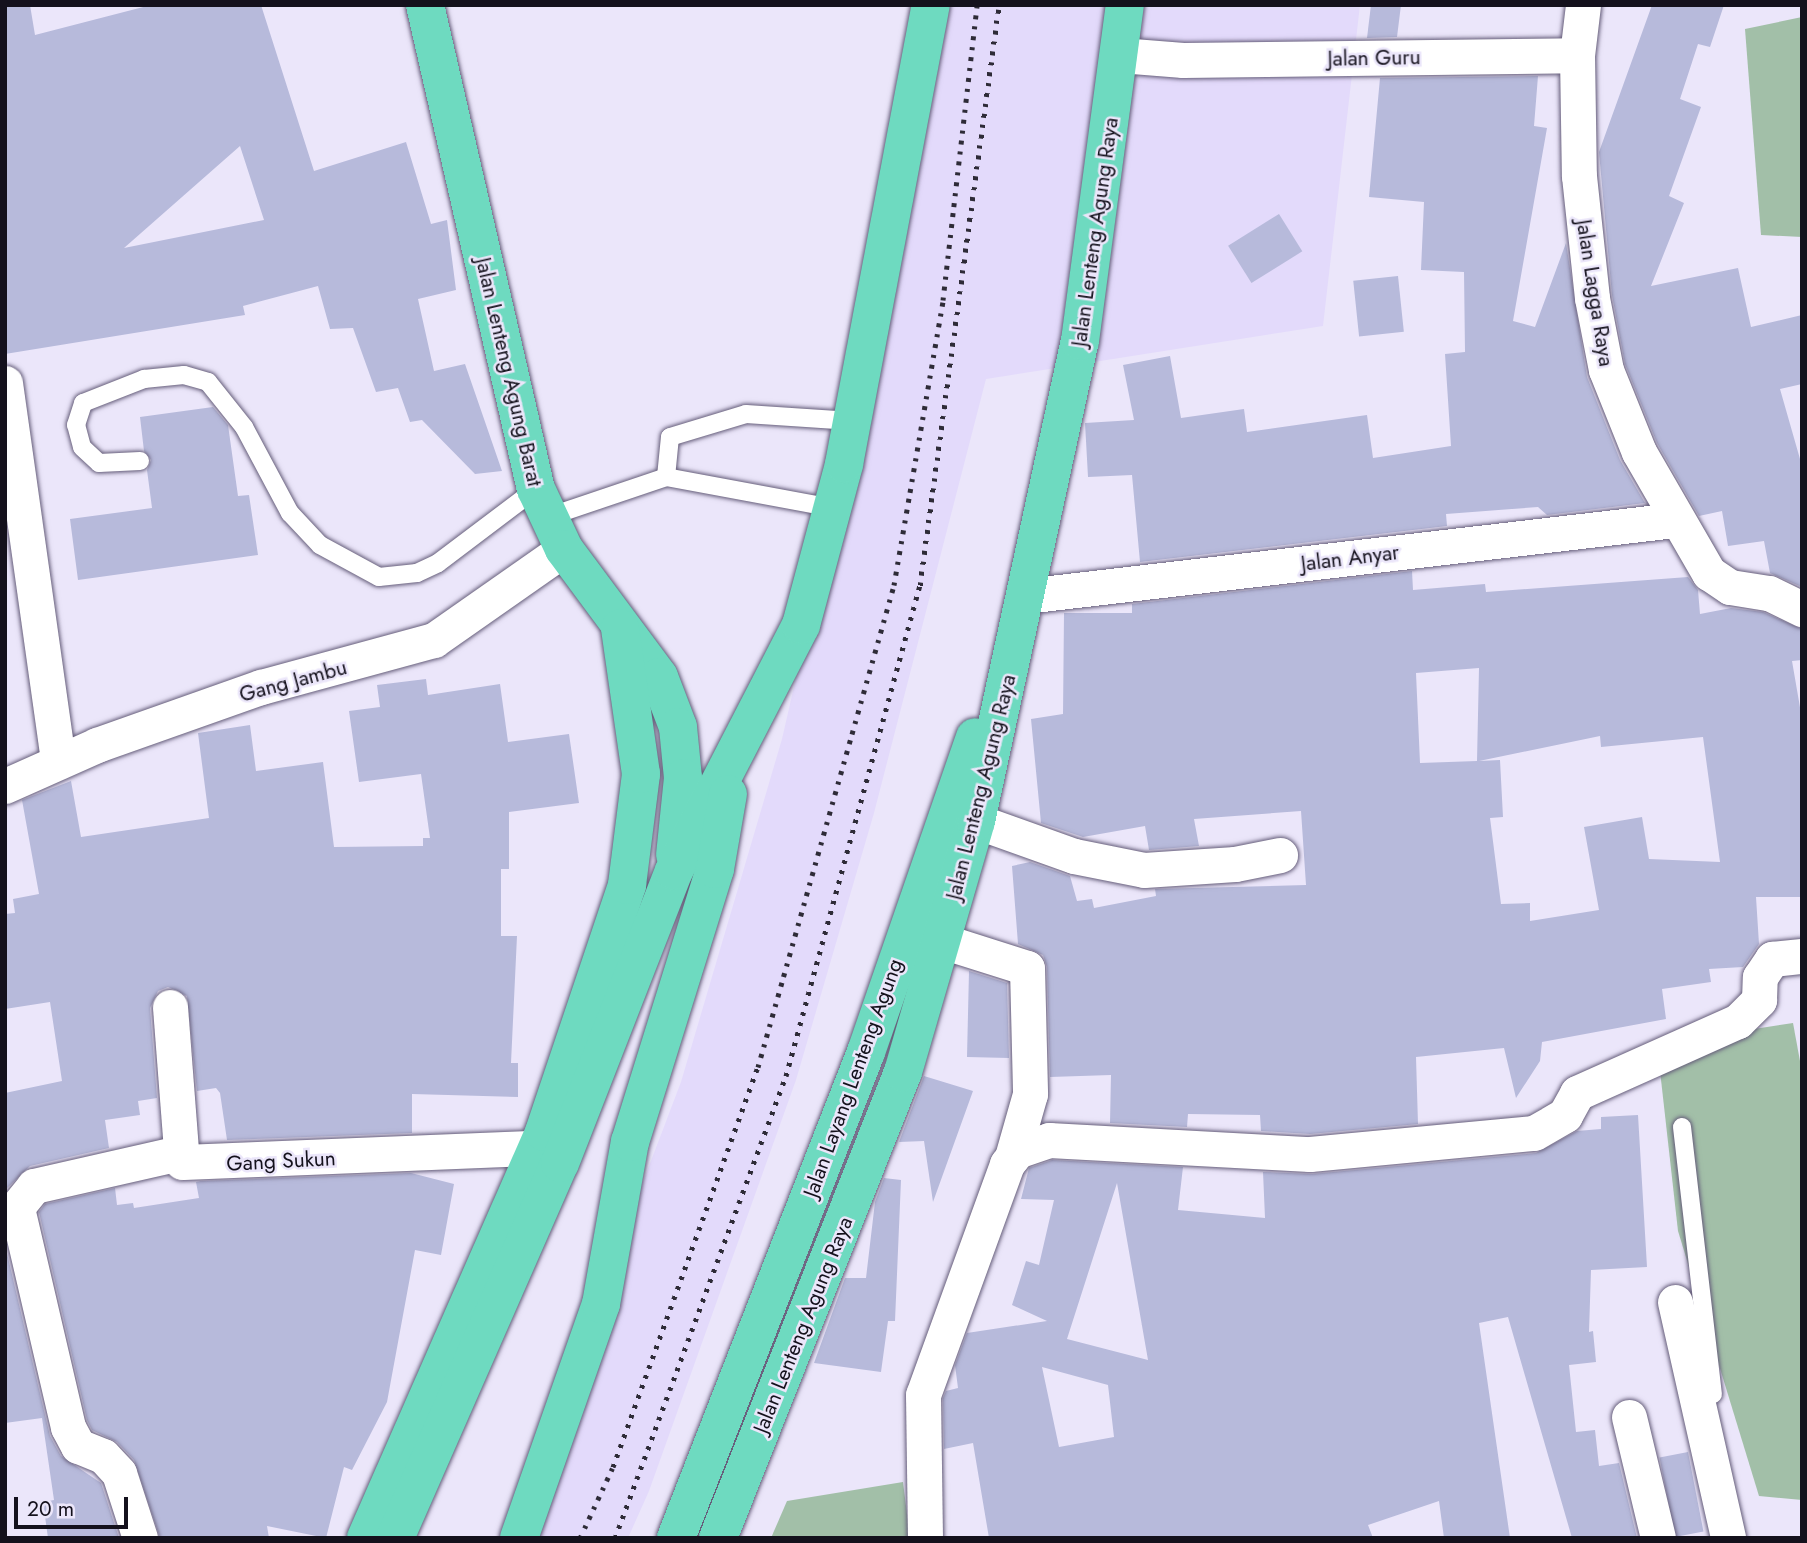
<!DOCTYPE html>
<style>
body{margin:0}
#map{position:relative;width:1807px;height:1543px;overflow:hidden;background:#ebe6fa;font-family:Jost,sans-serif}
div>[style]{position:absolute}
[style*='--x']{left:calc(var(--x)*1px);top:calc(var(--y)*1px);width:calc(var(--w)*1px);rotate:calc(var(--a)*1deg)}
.built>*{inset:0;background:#e3dafb}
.green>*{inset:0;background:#a2bfa8}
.building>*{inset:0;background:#b7badb;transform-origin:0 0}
.roads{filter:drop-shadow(0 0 2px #655d7a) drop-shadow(0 0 2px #655d7a)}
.service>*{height:18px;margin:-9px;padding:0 9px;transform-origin:9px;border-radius:9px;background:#fff}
.minor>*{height:35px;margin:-17.5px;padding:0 17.5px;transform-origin:17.5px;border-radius:17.5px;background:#fff}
.primary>*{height:38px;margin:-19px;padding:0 19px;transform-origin:19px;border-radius:19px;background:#6edac0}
.rail>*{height:5px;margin-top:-2.5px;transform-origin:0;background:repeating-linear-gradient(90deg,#2e2b37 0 3.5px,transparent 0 10.5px)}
span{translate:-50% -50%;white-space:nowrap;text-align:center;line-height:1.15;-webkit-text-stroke:5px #ebe6fa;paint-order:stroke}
.street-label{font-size:21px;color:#14111c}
.frame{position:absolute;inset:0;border:7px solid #14111c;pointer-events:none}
.scale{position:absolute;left:14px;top:1497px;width:114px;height:32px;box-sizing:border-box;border:4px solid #14111c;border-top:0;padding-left:9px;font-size:21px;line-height:24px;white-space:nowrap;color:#14111c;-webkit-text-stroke:5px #ebe6fa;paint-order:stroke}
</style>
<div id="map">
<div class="built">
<div style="clip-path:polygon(923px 5px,1360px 5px,1323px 326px,986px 379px,874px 813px,796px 1080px,649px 1491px,628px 1538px,500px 1538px,546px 1437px,681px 1082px,782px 739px,822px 564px)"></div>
</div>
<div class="green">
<div style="clip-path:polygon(1802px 17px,1802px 237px,1761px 235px,1745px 29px)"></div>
<div style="clip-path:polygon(1793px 1023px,1802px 1072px,1802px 1500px,1759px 1496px,1678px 1231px,1657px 1044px)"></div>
<div style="clip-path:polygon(903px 1482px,910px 1538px,771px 1538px,787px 1501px)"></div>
</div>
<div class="building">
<div style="clip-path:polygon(evenodd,5px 5px,30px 5px,35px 35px,151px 5px,261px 5px,314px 171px,406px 142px,431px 224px,447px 220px,456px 290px,418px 299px,434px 371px,465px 364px,502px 471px,475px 474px,422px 420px,410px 422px,398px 388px,376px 392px,353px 328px,330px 329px,318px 286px,243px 306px,245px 315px,5px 354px,5px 5px,240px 146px,264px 220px,124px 248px,240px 146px)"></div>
<div style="clip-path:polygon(1371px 5px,1401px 5px,1397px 37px,1367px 38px)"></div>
<div style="clip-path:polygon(1652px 5px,1724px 5px,1710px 47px,1698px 44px,1680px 99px,1701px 107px,1669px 196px,1684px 203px,1651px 286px,1738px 268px,1751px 327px,1802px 315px,1802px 384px,1780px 389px,1802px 466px,1802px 587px,1770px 573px,1764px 541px,1728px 546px,1722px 511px,1699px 516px,1657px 443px,1625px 364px,1612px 295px,1599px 152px)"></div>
<div style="clip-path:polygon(1538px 76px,1534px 126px,1547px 128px,1513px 321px,1535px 327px,1566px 243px,1587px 377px,1620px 460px,1645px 503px,1547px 515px,1538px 507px,1446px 514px,1447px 526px,1140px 562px,1132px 475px,1088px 477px,1085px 423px,1134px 420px,1123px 365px,1170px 356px,1181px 418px,1244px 409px,1247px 432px,1367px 415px,1373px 458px,1451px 446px,1445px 354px,1465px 352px,1464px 272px,1421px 270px,1424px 202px,1369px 197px,1380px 78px)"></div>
<div style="left:1279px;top:214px;width:44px;height:60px;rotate:58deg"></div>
<div style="left:1398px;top:276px;width:56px;height:45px;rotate:84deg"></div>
<div style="clip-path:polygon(213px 407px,228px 425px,238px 496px,249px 495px,258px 555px,78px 580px,70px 519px,152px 508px,147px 470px,151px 460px,144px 451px,140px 417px)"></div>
<div style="clip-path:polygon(evenodd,1412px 571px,1413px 590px,1485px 584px,1486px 592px,1688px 577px,1698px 590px,1700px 614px,1731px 608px,1763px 612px,1802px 629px,1802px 660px,1792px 661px,1802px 719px,1802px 897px,1756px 897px,1759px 944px,1743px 967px,1709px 969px,1711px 982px,1662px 989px,1666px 1019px,1542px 1042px,1540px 1061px,1516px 1098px,1504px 1048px,1416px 1057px,1418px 1124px,1310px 1134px,1261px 1131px,1260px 1115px,1188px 1114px,1187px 1127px,1110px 1123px,1111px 1075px,1050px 1077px,1047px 967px,1043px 955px,1018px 944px,1012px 866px,1030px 862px,1070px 876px,1077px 901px,1092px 899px,1094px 908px,1156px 896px,1155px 889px,1306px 885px,1301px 811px,1194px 819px,1199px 846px,1149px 850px,1145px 826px,1083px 837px,1041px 823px,1031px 719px,1063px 714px,1064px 613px,1132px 613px,1132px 604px,1412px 571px,1479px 668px,1477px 761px,1420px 763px,1416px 673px,1479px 668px,1412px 571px,1600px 736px,1601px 747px,1703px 737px,1720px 862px,1649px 859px,1642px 817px,1584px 827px,1599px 910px,1530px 921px,1530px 903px,1501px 904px,1490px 818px,1503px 817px,1500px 760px,1479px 761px,1600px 736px)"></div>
<div style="clip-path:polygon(426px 679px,428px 695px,500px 684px,508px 742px,569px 734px,579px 803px,509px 812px,509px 869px,501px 869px,501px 936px,517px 936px,511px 1063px,518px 1063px,518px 1097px,412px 1094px,412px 1133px,227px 1140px,220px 1093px,216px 1088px,197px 1091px,187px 996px,168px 987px,158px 991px,150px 1008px,157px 1098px,138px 1101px,140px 1115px,105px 1120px,109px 1148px,30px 1166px,5px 1190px,5px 1093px,62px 1081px,50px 1002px,5px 1009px,5px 914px,15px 913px,13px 899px,39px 894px,22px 800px,71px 781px,81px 837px,209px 818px,198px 733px,250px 725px,256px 771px,323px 762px,334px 847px,423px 846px,423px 838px,430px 838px,421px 774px,359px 782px,349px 711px,380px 707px,377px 685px)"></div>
<div style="clip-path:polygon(969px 971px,1007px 983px,1009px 1058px,967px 1057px)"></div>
<div style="clip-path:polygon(924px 1076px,973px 1091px,933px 1202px,924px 1141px,899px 1142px)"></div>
<div style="clip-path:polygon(evenodd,1638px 1115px,1647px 1267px,1591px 1270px,1589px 1332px,1593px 1331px,1596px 1362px,1569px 1365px,1576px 1432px,1595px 1430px,1599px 1466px,1619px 1463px,1637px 1538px,1572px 1538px,1508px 1317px,1479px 1323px,1510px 1538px,1444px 1538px,1439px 1501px,1368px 1525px,1373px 1538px,989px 1538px,973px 1443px,944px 1449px,943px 1398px,946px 1391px,958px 1388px,955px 1365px,967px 1333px,1047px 1321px,1012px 1305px,1026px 1261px,1039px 1265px,1054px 1200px,1021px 1199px,1029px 1168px,1052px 1160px,1183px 1167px,1178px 1210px,1265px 1218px,1263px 1172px,1312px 1174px,1536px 1153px,1577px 1131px,1601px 1129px,1601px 1117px,1638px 1115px,1117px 1183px,1148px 1360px,1067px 1339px,1117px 1183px,1638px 1115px,1042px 1367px,1108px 1385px,1114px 1437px,1059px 1447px,1042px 1367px)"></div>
<div style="clip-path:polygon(411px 1173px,454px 1184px,441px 1255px,415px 1250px,387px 1402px,352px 1470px,344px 1467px,326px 1538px,267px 1526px,269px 1538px,160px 1538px,134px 1460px,117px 1442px,92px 1430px,87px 1420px,39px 1212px,45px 1204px,115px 1188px,117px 1205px,133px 1203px,134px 1208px,199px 1198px,196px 1182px,201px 1181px)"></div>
<div style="clip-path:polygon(884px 1178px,901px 1180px,895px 1321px,888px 1321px,881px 1372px,814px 1363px,845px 1278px,866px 1278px,875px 1202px)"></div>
<div style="clip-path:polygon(5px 1245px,50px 1436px,61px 1456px,101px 1483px,119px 1538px,48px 1538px,43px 1502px,54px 1500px,42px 1418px,5px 1423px)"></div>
<div style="left:1688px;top:1452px;width:81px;height:29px;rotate:79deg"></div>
</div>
<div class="roads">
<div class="service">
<div style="--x:140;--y:461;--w:41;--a:177.2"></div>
<div style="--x:99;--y:463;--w:23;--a:-137"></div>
<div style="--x:82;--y:447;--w:23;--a:-105"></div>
<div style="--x:76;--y:425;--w:23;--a:-72"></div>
<div style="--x:83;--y:403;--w:66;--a:-21.5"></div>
<div style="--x:144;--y:379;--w:40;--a:-5.7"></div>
<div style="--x:184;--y:375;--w:25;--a:16"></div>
<div style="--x:208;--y:382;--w:58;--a:51.3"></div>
<div style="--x:244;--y:427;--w:98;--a:61.9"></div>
<div style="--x:290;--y:513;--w:44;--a:46.8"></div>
<div style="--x:320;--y:545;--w:67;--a:28.5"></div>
<div style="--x:379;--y:577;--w:38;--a:-6"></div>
<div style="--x:417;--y:573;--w:23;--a:-25"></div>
<div style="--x:438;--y:563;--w:123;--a:-37.1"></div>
<div style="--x:666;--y:477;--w:40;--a:-84.3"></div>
<div style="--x:670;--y:437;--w:79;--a:-16.8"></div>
<div style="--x:746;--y:414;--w:106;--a:3.8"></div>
<div style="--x:548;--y:517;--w:125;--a:-18.7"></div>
<div style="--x:666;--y:477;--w:170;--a:10.5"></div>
<div style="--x:1682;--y:1127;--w:269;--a:83.4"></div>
</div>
<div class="minor">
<div style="--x:1583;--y:5;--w:50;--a:96.8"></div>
<div style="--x:1577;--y:55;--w:121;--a:89.1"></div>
<div style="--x:1579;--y:176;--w:123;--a:83.9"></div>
<div style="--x:1592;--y:298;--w:73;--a:79"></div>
<div style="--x:1606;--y:370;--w:88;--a:68.1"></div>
<div style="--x:1639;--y:452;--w:140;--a:60"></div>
<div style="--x:1709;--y:573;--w:25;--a:34"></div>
<div style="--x:1730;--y:587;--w:39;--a:9"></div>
<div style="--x:1769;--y:593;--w:37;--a:26"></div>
<div style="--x:1120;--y:55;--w:63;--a:4.5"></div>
<div style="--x:1183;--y:60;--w:394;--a:-0.7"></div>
<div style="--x:5;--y:383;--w:382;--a:82"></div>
<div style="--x:1025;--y:596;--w:654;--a:-6.67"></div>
<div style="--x:5;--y:786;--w:101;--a:-24"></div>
<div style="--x:97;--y:745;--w:174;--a:-19.5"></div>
<div style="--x:261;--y:687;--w:179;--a:-15.2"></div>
<div style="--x:434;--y:640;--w:159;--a:-35"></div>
<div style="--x:976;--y:821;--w:104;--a:19.7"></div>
<div style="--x:1074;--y:856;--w:71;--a:11.3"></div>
<div style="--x:1144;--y:870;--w:91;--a:-3.8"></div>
<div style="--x:1235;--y:864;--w:46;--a:-11.3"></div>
<div style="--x:942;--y:941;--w:89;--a:17.6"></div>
<div style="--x:1027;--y:968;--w:126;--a:88.6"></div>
<div style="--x:1030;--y:1094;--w:66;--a:105.9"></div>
<div style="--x:170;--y:1007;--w:155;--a:85.6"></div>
<div style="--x:182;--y:1162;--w:355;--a:-2.3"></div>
<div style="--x:1675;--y:1302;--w:242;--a:77.3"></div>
<div style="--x:1629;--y:1417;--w:124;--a:76.5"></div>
<div style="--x:140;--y:1538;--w:68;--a:-107.9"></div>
<div style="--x:119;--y:1473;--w:23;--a:-133"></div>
<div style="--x:103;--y:1456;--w:27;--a:-158"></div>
<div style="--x:78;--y:1446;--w:21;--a:-118"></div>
<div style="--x:68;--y:1427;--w:226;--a:-103.1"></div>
<div style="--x:17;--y:1207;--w:27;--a:-51"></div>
<div style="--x:34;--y:1186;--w:149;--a:-12.8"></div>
<div style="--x:925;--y:1538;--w:143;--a:-90.8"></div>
<div style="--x:923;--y:1395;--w:246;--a:-70"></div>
<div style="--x:1007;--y:1164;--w:16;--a:-52"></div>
<div style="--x:1017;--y:1151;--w:34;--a:-19"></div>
<div style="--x:1049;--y:1140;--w:261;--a:3.1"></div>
<div style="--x:1310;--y:1154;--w:225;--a:-5.4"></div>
<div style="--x:1534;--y:1133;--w:36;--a:-30"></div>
<div style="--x:1565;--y:1115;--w:25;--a:-61"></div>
<div style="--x:1577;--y:1093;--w:176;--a:-24.1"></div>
<div style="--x:1738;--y:1021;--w:30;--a:-45"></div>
<div style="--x:1759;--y:1000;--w:23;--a:-88"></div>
<div style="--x:1760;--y:977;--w:22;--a:-56"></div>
<div style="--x:1772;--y:959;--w:30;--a:-6"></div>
</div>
<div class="primary">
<div style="--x:425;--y:5;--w:497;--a:77.1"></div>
<div style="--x:536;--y:489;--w:66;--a:65"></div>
<div style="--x:564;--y:549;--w:159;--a:53.4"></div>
<div style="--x:659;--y:677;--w:53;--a:69.2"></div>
<div style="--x:678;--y:727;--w:51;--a:84.4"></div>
<div style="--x:683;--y:778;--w:77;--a:95.9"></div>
<div style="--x:366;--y:1538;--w:443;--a:-66.3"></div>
<div style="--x:544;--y:1132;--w:261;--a:-71.4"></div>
<div style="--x:627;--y:885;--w:112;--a:-82.8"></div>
<div style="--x:641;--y:774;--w:147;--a:-98.2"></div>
<div style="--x:395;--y:1538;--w:410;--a:-66.3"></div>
<div style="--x:560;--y:1163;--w:313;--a:-68.7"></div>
<div style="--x:674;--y:871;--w:277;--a:-62.7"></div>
<div style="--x:801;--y:625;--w:167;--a:-75"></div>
<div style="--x:844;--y:464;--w:467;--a:-79.3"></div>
<div style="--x:519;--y:1538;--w:248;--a:-70.7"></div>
<div style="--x:601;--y:1304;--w:165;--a:-79.9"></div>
<div style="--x:630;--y:1142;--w:286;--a:-72.7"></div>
<div style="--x:715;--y:869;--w:76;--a:-80.2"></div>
<div style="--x:676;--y:1538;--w:522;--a:-68.65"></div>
<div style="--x:866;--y:1052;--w:333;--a:-70.9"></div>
<div style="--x:718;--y:1538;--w:501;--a:-68.35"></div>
<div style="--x:903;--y:1072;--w:261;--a:-73.8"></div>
<div style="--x:976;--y:821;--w:491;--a:-77.8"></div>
<div style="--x:1080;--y:341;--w:339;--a:-82.4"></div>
</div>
</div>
<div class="rail">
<div style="--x:580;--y:1538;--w:78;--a:-65.1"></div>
<div style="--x:613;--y:1467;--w:425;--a:-70.1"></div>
<div style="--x:758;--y:1067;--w:501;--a:-74.24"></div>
<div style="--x:894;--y:585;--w:289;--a:-80.2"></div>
<div style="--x:943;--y:300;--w:297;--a:-83.4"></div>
<div style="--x:615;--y:1538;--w:493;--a:-69.7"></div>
<div style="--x:786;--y:1076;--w:509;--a:-74.74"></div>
<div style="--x:920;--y:585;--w:585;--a:-82.24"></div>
</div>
<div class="street-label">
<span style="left:1374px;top:58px;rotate:-1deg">Jalan Guru</span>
<span style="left:1095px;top:232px;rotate:-82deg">Jalan Lenteng Agung Raya</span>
<span style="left:1595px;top:293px;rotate:81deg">Jalan Lagga Raya</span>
<span style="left:509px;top:372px;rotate:77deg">Jalan Lenteng Agung Barat</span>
<span style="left:1350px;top:558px;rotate:-7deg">Jalan Anyar</span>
<span style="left:293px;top:681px;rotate:-15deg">Gang Jambu</span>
<span style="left:981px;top:787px;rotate:-76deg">Jalan Lenteng Agung Raya</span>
<span style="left:853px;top:1078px;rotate:-70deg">Jalan Layang Lenteng Agung</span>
<span style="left:281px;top:1161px;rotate:-3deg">Gang Sukun</span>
<span style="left:803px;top:1325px;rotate:-68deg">Jalan Lenteng Agung Raya</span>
</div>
<div class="frame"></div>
<div class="scale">20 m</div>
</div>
